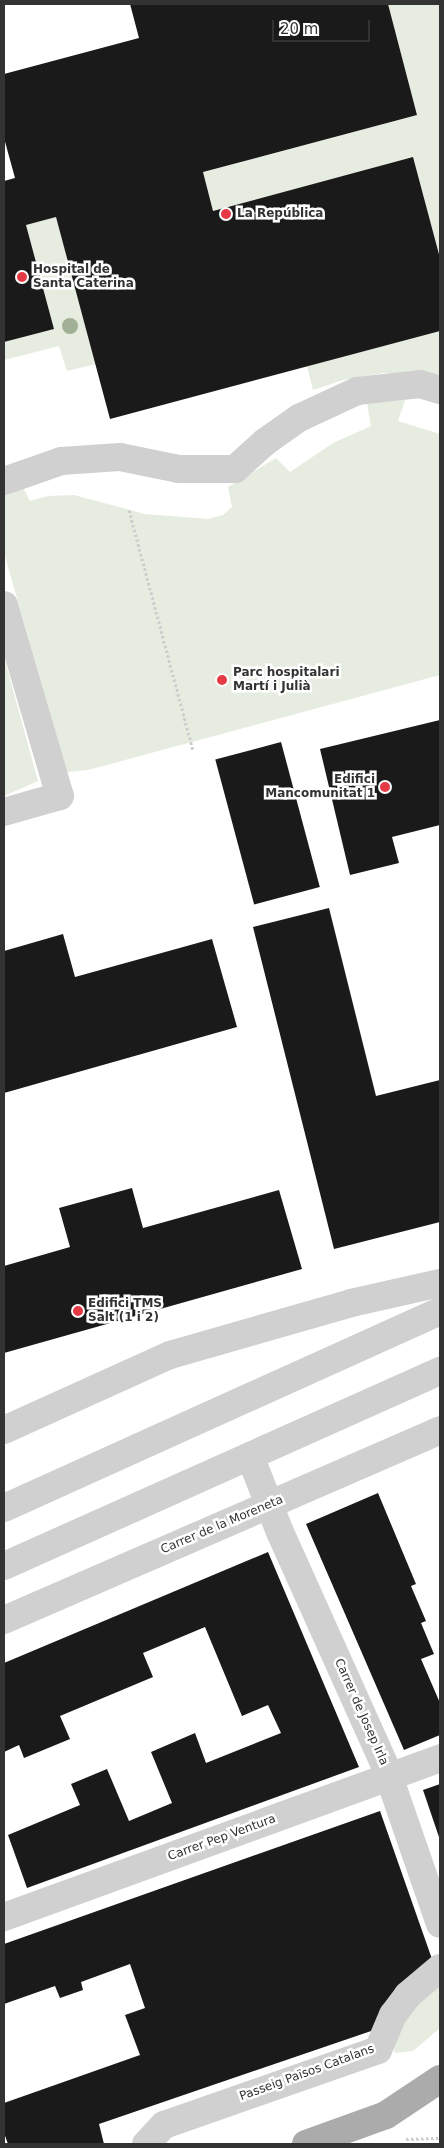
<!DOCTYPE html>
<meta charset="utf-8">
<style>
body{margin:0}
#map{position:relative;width:444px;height:2148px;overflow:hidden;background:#fff;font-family:"DejaVu Sans",sans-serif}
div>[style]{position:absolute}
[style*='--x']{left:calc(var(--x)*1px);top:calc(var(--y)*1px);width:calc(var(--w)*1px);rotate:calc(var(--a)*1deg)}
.green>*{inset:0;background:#e6ecdf}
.building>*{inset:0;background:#1a1a1a;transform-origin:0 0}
.path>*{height:3px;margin-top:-1.5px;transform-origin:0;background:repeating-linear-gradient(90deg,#cdcdcd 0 2.5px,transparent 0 5px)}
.minor>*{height:28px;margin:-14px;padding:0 14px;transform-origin:14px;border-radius:14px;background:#d0d0d0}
.major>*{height:28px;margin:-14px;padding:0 14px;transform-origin:14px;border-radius:14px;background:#ababab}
.trees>*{width:16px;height:16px;margin:-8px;border-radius:50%;background:#a2b095}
.dots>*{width:14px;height:14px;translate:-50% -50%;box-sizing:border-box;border:2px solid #fff;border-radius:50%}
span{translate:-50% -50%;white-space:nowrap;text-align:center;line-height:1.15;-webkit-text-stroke:5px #fff;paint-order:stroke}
.poi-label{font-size:12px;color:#333;font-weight:700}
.left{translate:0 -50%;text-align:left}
.right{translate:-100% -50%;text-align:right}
.street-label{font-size:12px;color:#333}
.frame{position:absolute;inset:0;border:5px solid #333;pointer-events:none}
.scale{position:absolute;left:272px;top:20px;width:98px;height:22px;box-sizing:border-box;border:2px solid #333;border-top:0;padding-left:6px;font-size:15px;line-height:18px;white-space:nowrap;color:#333;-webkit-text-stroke:4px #fff;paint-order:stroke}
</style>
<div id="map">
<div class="green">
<div style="clip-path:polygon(388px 4px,440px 4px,440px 258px,413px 158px,213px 211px,203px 172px,417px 115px)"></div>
<div style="clip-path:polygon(56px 217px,96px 364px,67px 371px,59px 346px,4px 360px,4px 342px,54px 329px,26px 225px)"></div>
<div style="clip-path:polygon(440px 331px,440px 377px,384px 373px,343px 380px,313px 390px,307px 366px)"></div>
<div style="clip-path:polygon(405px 400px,398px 421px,440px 434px,440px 675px,88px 770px,67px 772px,4px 553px,4px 494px,20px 482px,30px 501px,48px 496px,74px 495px,145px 514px,208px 519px,223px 515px,232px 507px,228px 487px,276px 458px,290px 472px,333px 443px,371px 426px,367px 403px)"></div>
<div style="clip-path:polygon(4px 657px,38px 781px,4px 796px)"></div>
<div style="clip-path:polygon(440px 1980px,440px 2028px,413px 2051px,395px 2053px,391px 2039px,416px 2000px)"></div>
</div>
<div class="building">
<div style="clip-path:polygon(130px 4px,388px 4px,417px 115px,203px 172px,213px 211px,413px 157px,440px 258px,440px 331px,110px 419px,56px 217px,26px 225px,54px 329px,4px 342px,4px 181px,15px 178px,4px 138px,4px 74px,139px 38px)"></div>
<div style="clip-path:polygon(440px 720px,440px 825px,392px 837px,399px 863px,350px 875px,320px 749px)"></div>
<div style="left:281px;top:742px;width:150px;height:68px;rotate:75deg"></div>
<div style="clip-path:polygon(329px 908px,376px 1096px,440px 1080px,440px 1222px,334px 1249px,253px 927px)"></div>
<div style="clip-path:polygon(63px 934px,75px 977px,212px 939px,237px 1027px,4px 1093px,4px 951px)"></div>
<div style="clip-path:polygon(132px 1188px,143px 1228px,279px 1190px,302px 1269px,4px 1353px,4px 1266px,70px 1247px,59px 1208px)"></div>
<div style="clip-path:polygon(378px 1493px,416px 1584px,411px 1586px,426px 1621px,421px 1623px,434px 1654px,421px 1659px,440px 1703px,440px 1735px,404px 1750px,306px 1524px)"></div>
<div style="clip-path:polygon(268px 1552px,359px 1767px,27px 1888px,8px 1835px,80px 1805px,71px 1784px,107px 1769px,129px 1821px,172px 1803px,151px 1752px,195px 1733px,206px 1763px,281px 1733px,268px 1705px,242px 1716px,205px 1627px,143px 1653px,153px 1677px,60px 1716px,70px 1739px,24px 1758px,19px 1745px,4px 1752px,4px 1663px)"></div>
<div style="clip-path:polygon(440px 1784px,440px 1840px,423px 1790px)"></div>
<div style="clip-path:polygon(380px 1811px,432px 1959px,377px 2029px,99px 2124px,104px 2144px,8px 2144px,4px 2133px,4px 2103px,140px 2055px,125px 2015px,145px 2008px,130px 1964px,81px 1982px,83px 1990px,60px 1998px,55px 1986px,4px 2004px,4px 1944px)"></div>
</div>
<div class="path">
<div style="--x:129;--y:510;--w:248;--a:75.1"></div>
<div style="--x:406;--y:2139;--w:34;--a:-2"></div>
</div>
<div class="minor">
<div style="--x:4;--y:481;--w:60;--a:-19.3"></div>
<div style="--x:61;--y:461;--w:59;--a:-3.9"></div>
<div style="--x:120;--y:457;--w:60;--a:11.5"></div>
<div style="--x:179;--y:469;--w:56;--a:0"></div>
<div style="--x:235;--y:469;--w:40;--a:-42"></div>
<div style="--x:265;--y:442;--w:42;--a:-35.2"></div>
<div style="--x:299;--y:418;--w:64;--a:-25"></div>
<div style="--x:357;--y:391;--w:63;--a:-6.3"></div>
<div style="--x:420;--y:384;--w:21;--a:17"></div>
<div style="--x:4;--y:605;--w:199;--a:73.7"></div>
<div style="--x:60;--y:796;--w:58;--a:164.1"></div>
<div style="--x:4;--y:1430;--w:182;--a:-24.3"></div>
<div style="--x:170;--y:1355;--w:188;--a:-16"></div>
<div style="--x:351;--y:1303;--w:91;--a:-12.7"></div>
<div style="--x:250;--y:1456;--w:82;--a:68.5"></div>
<div style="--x:280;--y:1532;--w:259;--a:65.8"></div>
<div style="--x:386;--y:1768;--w:165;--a:70.9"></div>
<div style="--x:4;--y:1508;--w:478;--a:-24.3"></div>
<div style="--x:4;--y:1566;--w:478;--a:-24.1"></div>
<div style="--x:4;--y:1620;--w:476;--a:-23.5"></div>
<div style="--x:4;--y:1917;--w:464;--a:-20"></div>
<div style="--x:146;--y:2144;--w:26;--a:-47"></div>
<div style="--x:164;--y:2125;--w:227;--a:-19.3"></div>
<div style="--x:378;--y:2050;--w:38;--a:-67"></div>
<div style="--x:393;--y:2015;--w:25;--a:-53"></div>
<div style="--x:408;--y:1995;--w:42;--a:-40.2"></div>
</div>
<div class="major">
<div style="--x:306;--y:2144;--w:85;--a:-19.9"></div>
<div style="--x:386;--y:2115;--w:65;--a:-33.7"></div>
</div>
<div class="trees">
<div style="left:70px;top:326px"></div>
</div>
<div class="dots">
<div style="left:226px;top:214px;background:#e63946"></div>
<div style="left:22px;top:277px;background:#e63946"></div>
<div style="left:222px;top:680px;background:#e63946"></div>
<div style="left:385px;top:787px;background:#e63946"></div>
<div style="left:78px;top:1311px;background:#e63946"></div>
</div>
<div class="poi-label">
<span class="left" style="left:237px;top:214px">La República</span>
<span class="left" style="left:33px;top:277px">Hospital de<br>Santa Caterina</span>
<span class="left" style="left:233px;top:680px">Parc hospitalari<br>Martí i Julià</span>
<span class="right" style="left:375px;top:787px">Edifici<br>Mancomunitat 1</span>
<span class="left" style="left:88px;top:1311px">Edifici TMS<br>Salt (1 i 2)</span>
</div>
<div class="street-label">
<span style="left:222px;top:1525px;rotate:-23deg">Carrer de la Moreneta</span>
<span style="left:361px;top:1712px;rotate:66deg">Carrer de Josep Irla</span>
<span style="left:222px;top:1838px;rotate:-20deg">Carrer Pep Ventura</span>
<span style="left:307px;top:2073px;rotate:-20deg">Passeig Països Catalans</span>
</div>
<div class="frame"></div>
<div class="scale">20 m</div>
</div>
